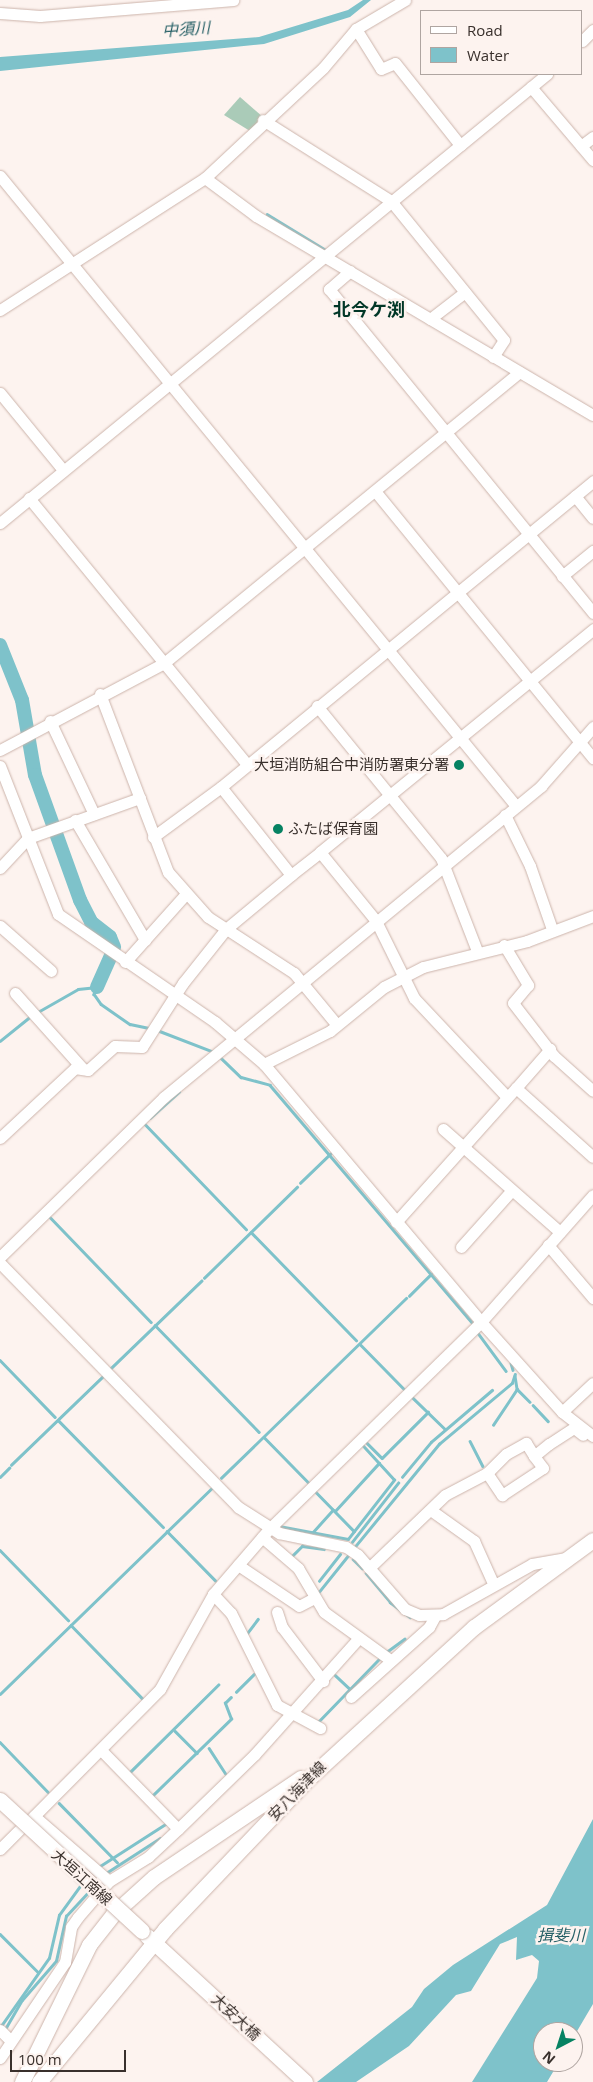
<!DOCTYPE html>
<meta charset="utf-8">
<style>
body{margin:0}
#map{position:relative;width:593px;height:2082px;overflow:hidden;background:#fdf3ef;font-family:"Open Sans","Noto Sans JP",sans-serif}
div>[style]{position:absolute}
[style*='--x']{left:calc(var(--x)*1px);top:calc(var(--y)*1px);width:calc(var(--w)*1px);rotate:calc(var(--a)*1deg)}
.green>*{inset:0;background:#aacbb8}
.water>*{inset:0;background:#7ec2ca}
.stream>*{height:2.5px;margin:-1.25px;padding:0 1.25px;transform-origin:1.25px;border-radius:1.25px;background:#7ec2ca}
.river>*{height:14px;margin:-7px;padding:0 7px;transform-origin:7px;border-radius:7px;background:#7ec2ca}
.roads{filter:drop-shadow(0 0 1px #ccb4ab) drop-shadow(0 0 1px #ccb4ab)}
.minor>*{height:11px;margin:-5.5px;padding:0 5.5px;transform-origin:5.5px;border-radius:5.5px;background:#fff}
.major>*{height:15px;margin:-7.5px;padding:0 7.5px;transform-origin:7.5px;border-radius:7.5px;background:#fff}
.bridges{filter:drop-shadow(0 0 1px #ccb4ab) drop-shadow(0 0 1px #ccb4ab)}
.major-bridge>*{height:15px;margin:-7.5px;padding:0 7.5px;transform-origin:7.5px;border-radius:7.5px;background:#fff}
.dots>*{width:14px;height:14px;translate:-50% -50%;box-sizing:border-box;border:2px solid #fdf3ef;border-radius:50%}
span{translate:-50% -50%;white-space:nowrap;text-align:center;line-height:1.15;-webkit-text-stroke:5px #fdf3ef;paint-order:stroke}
.poi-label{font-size:15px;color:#39302c}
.right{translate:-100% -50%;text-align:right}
.left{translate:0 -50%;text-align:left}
.street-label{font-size:15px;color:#39302c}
.water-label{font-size:16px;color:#286167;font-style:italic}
.quarter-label{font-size:18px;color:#013727;font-weight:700}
.legend{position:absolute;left:420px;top:10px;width:162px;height:65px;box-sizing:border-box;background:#fdf3ef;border:1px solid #afa5a1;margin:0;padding:6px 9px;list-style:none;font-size:15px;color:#39302c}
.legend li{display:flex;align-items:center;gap:10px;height:25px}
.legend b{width:25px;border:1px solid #afa5a1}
.north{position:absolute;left:533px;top:2022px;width:50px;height:50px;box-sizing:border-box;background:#fdf3ef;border:1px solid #afa5a1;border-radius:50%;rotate:220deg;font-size:14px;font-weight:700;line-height:20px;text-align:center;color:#39302c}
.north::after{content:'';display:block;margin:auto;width:18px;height:22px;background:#068262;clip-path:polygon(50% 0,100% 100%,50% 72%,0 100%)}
.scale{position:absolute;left:10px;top:2050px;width:116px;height:22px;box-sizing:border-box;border:2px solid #39302c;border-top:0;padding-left:6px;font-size:15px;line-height:18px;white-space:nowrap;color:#39302c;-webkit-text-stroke:4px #fdf3ef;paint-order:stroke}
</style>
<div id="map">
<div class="green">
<div style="clip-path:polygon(240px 97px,263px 117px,250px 131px,224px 115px)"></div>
</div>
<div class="water">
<div style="clip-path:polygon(363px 0,371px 0,350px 17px,264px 44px,0 71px,0 57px,259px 37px,348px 10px)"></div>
<div style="clip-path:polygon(593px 1819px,593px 2004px,573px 2038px,573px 2032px,543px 2032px,543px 2062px,559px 2062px,547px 2082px,472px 2082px,537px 1978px,539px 1961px,532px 1955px,516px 1960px,517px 1937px,500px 1944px,471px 1991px,456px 1995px,409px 2046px,356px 2082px,317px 2082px,412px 2007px,424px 1989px,453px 1965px,547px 1905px)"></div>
</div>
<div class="stream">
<div style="--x:267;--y:214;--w:69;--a:31.4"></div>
<div style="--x:36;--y:1013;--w:48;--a:-29.7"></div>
<div style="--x:78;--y:989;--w:19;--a:-6"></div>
<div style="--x:97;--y:987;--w:8;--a:113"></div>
<div style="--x:94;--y:994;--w:12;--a:55"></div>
<div style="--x:101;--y:1004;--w:35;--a:35"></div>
<div style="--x:130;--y:1024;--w:19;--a:12"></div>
<div style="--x:157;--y:1030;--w:61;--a:21.1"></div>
<div style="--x:0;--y:1041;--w:38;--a:-39"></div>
<div style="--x:220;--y:1057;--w:29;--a:44"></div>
<div style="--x:241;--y:1077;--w:30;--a:15"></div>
<div style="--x:270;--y:1085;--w:315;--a:49.6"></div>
<div style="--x:150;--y:1118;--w:39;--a:-42"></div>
<div style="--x:145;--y:1124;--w:146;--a:46.1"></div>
<div style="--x:300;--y:1183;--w:42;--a:-44"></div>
<div style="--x:49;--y:1216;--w:147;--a:46.1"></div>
<div style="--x:251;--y:1232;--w:151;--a:45.8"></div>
<div style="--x:204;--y:1278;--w:130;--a:-44.4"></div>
<div style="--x:409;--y:1296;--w:31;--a:-45"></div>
<div style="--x:155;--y:1325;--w:149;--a:45.8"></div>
<div style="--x:478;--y:1333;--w:47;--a:53.6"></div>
<div style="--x:360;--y:1344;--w:64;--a:45.6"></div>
<div style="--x:0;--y:1360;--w:79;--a:46"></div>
<div style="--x:511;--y:1363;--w:7;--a:74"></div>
<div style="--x:110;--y:1369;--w:127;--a:-44"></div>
<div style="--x:515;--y:1376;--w:13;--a:81"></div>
<div style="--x:517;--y:1389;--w:18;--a:45"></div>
<div style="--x:412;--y:1397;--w:46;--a:44.1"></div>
<div style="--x:533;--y:1405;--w:22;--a:47"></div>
<div style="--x:58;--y:1420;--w:150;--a:45.5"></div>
<div style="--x:493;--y:1425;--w:43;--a:-56.3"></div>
<div style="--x:264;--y:1437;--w:66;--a:45.6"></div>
<div style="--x:470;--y:1441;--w:28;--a:63"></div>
<div style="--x:367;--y:1443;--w:21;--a:45"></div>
<div style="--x:382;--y:1458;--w:65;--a:-45"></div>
<div style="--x:11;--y:1465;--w:127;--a:-44"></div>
<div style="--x:0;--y:1477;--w:13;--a:-45"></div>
<div style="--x:402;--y:1477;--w:45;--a:-50.4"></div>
<div style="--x:431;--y:1442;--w:80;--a:-40.4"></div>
<div style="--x:221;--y:1478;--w:258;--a:-44.2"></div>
<div style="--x:315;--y:1491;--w:56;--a:45.7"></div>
<div style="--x:335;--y:1511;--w:65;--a:-47.5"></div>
<div style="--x:279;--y:1526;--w:70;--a:10.7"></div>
<div style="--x:348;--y:1539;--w:75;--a:-52.1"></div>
<div style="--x:394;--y:1480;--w:46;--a:-132.4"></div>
<div style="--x:167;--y:1531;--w:69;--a:45.6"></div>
<div style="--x:312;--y:1533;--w:31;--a:-48"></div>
<div style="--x:352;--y:1542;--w:75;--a:-52.1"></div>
<div style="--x:353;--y:1549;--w:136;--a:-50.7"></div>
<div style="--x:439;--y:1444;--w:95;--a:-39.9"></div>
<div style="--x:512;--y:1383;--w:9;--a:-72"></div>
<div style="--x:0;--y:1550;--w:98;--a:45.8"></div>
<div style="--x:291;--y:1557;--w:16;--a:-45"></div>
<div style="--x:302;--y:1546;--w:22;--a:8"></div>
<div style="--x:353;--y:1559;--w:13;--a:45"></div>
<div style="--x:366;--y:1573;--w:38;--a:50"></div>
<div style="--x:390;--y:1602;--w:25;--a:37"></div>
<div style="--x:319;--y:1581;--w:34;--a:-52"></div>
<div style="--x:318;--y:1593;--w:51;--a:-51.3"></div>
<div style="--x:71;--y:1625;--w:103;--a:45.8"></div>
<div style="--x:245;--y:1636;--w:21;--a:-53"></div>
<div style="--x:385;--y:1653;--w:24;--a:-36"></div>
<div style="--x:335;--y:1675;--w:21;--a:43"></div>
<div style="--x:236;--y:1692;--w:25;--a:-45"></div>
<div style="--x:0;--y:1694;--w:296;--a:-44.2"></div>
<div style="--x:317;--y:1723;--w:92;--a:-45.9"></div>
<div style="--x:175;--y:1731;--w:31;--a:45"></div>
<div style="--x:0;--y:1742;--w:69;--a:46.2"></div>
<div style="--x:209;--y:1748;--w:30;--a:57"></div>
<div style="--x:128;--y:1774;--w:127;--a:-44.7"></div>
<div style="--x:151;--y:1797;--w:112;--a:-44.3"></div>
<div style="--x:231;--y:1719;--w:17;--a:-111"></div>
<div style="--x:225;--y:1703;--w:8;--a:-45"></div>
<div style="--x:59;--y:1803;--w:83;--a:45.5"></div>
<div style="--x:100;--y:1866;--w:80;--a:-32.7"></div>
<div style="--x:106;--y:1873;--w:64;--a:-32.9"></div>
<div style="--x:0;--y:1934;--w:54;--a:45"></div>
<div style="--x:1;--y:2026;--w:83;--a:-54.8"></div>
<div style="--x:49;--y:1958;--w:44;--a:-76.9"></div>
<div style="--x:59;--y:1915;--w:39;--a:-54"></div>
<div style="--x:4;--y:2031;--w:36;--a:-60"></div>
<div style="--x:22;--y:2000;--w:52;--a:-48.9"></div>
<div style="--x:56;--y:1961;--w:46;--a:-77.5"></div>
<div style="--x:66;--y:1916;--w:37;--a:-47"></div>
</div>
<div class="river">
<div style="--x:0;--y:645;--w:59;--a:68.2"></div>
<div style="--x:22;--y:700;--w:76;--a:80.2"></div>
<div style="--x:35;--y:775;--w:133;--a:70.2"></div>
<div style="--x:80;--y:900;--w:25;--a:63"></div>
<div style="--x:91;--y:922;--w:24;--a:38"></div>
<div style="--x:110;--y:937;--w:11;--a:68"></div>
<div style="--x:97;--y:987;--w:35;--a:-66"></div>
</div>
<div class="roads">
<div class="minor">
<div style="--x:0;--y:13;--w:40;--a:4.3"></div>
<div style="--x:40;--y:16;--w:194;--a:-4.7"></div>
<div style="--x:356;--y:29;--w:47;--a:58"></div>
<div style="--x:381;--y:69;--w:15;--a:-23"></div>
<div style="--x:395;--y:63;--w:105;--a:51.6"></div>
<div style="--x:582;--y:41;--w:16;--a:-45"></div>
<div style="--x:531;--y:87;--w:96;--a:49.7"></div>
<div style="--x:263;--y:120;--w:151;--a:32.3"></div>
<div style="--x:391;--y:201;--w:179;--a:50.9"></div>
<div style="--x:504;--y:340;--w:20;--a:123"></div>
<div style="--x:581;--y:146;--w:15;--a:-37"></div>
<div style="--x:0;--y:176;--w:814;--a:50.68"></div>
<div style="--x:205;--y:178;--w:64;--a:36.7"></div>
<div style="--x:256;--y:216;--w:391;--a:30.6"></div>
<div style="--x:350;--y:271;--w:28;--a:139"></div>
<div style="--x:329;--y:289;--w:418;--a:50.8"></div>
<div style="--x:0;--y:310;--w:244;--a:-32.8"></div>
<div style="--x:205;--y:178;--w:161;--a:-43"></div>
<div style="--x:323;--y:68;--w:51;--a:-49.8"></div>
<div style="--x:356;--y:29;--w:57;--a:-30.6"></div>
<div style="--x:430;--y:319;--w:44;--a:-37.6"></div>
<div style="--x:0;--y:393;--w:99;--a:50.7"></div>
<div style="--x:375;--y:491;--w:345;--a:50.8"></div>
<div style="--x:575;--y:496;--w:28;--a:51"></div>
<div style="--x:29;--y:498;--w:344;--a:50.7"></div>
<div style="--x:0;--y:523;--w:708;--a:-39.38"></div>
<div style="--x:562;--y:576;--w:40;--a:-39"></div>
<div style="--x:100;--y:694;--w:191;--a:69.1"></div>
<div style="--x:168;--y:872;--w:60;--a:48.4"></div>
<div style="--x:208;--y:917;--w:103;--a:33.1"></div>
<div style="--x:294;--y:973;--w:67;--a:50.4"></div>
<div style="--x:317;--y:706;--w:196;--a:50.8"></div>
<div style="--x:441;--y:858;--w:100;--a:68.8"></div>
<div style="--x:50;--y:721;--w:103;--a:64.7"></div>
<div style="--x:0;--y:750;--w:186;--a:-27.9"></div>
<div style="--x:164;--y:663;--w:459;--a:-39.3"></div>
<div style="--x:0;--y:766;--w:159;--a:68.6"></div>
<div style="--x:58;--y:914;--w:191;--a:34.5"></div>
<div style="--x:215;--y:1022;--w:65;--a:40.6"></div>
<div style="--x:264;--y:1064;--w:337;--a:49.9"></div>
<div style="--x:481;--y:1322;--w:121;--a:48"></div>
<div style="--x:562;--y:1412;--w:39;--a:38"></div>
<div style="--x:221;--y:787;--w:112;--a:51.5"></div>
<div style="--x:291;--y:875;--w:37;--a:-38"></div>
<div style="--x:320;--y:852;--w:89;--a:50.9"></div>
<div style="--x:376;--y:921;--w:86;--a:63.7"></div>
<div style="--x:414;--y:998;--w:136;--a:46.8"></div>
<div style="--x:505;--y:815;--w:57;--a:63.9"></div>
<div style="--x:530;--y:866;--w:67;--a:70.8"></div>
<div style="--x:75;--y:820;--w:139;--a:59.7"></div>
<div style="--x:153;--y:837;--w:84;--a:-36.3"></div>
<div style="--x:221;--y:787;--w:482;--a:-39.4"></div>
<div style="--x:320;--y:852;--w:353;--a:-39.2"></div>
<div style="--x:0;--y:868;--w:41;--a:-47"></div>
<div style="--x:28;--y:838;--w:119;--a:-19.7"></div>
<div style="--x:0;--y:926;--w:68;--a:41.4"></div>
<div style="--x:504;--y:945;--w:47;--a:59"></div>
<div style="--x:528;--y:985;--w:23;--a:130"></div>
<div style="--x:513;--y:1003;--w:67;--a:52.3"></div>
<div style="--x:554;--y:1056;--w:52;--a:41.9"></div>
<div style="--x:125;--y:962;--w:90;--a:-48.2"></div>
<div style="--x:15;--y:993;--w:102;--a:48.2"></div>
<div style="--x:264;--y:1064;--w:74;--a:-26.6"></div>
<div style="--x:330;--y:1031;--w:70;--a:-39.2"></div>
<div style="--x:384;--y:987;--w:44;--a:-27.1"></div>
<div style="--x:423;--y:967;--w:107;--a:-14"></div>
<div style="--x:527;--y:941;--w:71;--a:-20.7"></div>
<div style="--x:516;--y:1088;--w:52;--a:-48.9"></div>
<div style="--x:443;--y:1129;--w:156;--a:41.4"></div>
<div style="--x:0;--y:1138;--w:103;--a:-43"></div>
<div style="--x:75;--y:1068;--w:13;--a:9"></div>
<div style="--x:88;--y:1070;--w:36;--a:-42"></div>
<div style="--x:115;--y:1046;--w:27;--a:2"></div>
<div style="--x:142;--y:1047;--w:76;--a:-57.4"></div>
<div style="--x:183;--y:983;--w:69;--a:-51.5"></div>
<div style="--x:226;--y:929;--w:85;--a:-39.7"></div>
<div style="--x:396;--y:1222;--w:180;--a:-48.2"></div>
<div style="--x:516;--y:1088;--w:103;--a:41.9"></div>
<div style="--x:548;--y:1245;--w:70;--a:49.7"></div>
<div style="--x:461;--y:1247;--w:76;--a:-48.2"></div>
<div style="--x:0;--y:1257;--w:229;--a:-44.3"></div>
<div style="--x:164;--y:1097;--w:489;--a:-39.5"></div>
<div style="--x:541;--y:786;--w:79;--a:-48.6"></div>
<div style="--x:0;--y:1263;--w:341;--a:45.7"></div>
<div style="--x:238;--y:1507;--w:49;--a:32.4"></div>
<div style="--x:279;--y:1533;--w:68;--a:11.8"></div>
<div style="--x:346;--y:1547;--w:14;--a:34"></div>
<div style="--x:358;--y:1555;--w:72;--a:49"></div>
<div style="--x:405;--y:1609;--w:15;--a:23"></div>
<div style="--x:419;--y:1615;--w:24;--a:-2"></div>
<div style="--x:443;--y:1614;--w:102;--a:-29.3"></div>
<div style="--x:532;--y:1564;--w:35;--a:-10"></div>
<div style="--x:562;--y:1412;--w:42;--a:-43.1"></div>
<div style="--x:487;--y:1473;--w:27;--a:56"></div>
<div style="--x:502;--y:1495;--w:49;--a:-33.4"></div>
<div style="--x:543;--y:1468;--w:15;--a:-127"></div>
<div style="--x:534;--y:1456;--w:19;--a:-39"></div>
<div style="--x:549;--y:1444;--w:30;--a:-33"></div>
<div style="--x:574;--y:1428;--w:11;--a:38"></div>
<div style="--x:432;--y:1511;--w:52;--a:35.5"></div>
<div style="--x:474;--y:1541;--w:46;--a:65.7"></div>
<div style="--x:262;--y:1537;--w:48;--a:40.7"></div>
<div style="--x:298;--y:1568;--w:51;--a:59.4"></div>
<div style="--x:324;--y:1612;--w:80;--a:35.9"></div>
<div style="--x:238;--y:1565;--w:73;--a:33.9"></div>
<div style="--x:299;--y:1606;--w:17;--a:-28"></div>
<div style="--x:369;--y:1568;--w:105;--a:-43.8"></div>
<div style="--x:445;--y:1495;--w:47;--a:-27.6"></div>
<div style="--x:487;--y:1473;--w:27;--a:-45"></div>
<div style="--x:506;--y:1454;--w:23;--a:-29"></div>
<div style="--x:526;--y:1443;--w:15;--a:58"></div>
<div style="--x:213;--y:1594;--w:26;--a:47"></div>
<div style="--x:231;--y:1613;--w:103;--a:63.4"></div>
<div style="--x:277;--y:1705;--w:49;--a:28.1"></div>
<div style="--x:277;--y:1612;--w:16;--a:72"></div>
<div style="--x:282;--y:1627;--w:68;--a:52.8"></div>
<div style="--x:351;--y:1697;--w:105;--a:-41.9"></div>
<div style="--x:429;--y:1627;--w:13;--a:-61"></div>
<div style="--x:101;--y:1750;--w:110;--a:45.7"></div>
<div style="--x:178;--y:1829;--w:107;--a:-44.2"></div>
<div style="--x:255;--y:1754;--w:154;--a:-48.2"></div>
<div style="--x:34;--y:1816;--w:99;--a:40.9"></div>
<div style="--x:32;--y:1818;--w:182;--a:-45.2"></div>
<div style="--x:160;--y:1689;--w:109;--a:-60.8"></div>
<div style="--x:213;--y:1594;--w:86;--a:-49.3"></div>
<div style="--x:269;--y:1529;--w:296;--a:-44.3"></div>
<div style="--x:481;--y:1322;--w:169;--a:-48.6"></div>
<div style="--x:0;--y:1849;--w:27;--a:-45"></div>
<div style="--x:0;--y:2030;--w:14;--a:45"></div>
<div style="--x:0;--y:2058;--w:116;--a:-55.9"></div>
<div style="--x:65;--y:1962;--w:36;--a:-80"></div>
<div style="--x:71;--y:1927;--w:12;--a:-55"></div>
<div style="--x:78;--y:1917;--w:48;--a:-49.3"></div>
<div style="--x:109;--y:1881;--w:46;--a:-31.6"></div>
<div style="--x:148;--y:1857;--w:41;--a:-43"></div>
</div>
<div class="major">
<div style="--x:147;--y:1936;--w:215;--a:42.7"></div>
<div style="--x:22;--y:2082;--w:153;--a:-63.9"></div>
<div style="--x:89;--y:1945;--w:39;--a:-52"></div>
<div style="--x:113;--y:1914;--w:55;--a:-42.1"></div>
<div style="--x:154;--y:1877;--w:177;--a:-34"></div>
<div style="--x:39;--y:2082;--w:198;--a:-50.5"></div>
<div style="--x:165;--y:1929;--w:207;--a:-46.4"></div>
<div style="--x:308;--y:1779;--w:225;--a:-42.5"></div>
<div style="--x:474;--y:1627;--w:147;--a:-36.2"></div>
</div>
</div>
<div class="bridges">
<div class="major-bridge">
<div style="--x:0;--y:1800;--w:193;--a:42.7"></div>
</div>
</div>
<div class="dots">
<div style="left:459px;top:765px;background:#068262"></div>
<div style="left:278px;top:829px;background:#068262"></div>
</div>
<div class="poi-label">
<span class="right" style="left:449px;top:765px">大垣消防組合中消防署東分署</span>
<span class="left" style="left:288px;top:829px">ふたば保育園</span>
</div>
<div class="street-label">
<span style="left:297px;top:1791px;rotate:-46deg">安八海津線</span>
<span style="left:82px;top:1877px;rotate:42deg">大垣江南線</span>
<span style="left:236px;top:2017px;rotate:43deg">大安大橋</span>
</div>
<div class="water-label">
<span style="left:186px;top:29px;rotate:-4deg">中須川</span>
<span style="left:561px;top:1935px">揖斐川</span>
</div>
<div class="quarter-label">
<span style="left:369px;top:309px">北今ケ渕</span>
</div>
<ul class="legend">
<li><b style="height:6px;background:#fff"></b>Road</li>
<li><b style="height:14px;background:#7ec2ca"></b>Water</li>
</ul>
<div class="north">N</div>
<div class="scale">100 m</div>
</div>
